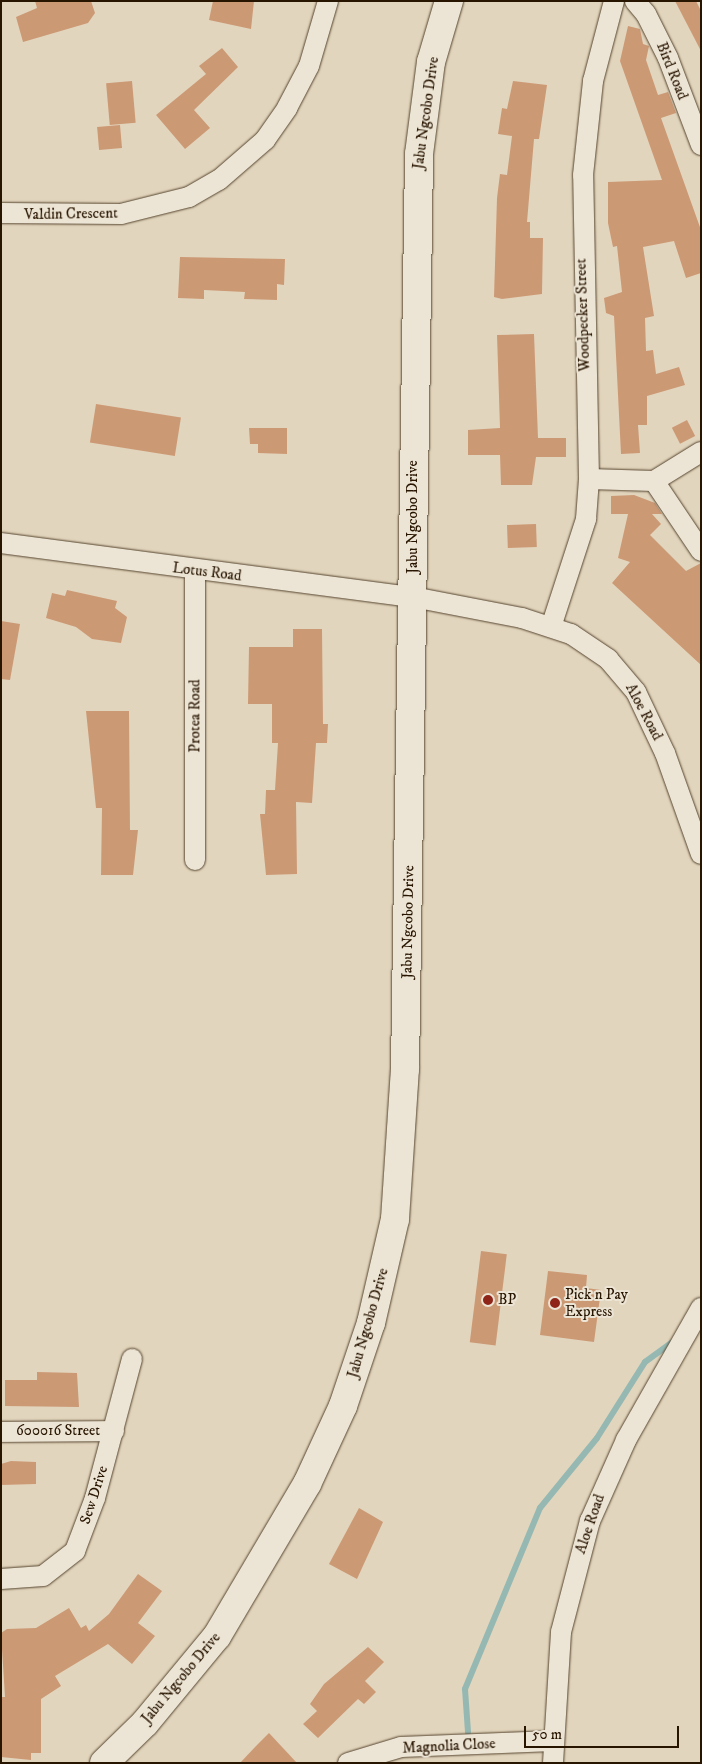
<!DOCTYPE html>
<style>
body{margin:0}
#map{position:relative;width:702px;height:1764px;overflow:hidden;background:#e2d5bd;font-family:"IM FELL DW Pica",serif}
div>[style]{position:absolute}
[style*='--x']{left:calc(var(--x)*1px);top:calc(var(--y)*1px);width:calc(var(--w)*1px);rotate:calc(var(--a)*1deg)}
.stream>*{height:6px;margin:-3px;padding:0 3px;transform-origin:3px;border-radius:3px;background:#95b9b2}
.building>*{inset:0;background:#cc9975;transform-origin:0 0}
.roads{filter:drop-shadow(0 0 1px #56452f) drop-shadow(0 0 1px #56452f)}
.street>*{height:20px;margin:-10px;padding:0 10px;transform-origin:10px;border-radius:10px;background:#ece4d4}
.secondary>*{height:28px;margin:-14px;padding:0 14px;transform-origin:14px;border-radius:14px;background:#ece4d4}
.dots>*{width:14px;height:14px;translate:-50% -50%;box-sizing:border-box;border:2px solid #ece4d4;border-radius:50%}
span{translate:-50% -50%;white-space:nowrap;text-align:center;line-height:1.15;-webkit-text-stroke:4px #ece4d4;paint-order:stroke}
.street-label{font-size:15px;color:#281500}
.poi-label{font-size:15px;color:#281500}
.left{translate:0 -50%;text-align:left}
.frame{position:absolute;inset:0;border:2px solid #281500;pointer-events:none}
.scale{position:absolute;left:524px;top:1726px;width:155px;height:22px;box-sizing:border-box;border:2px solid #281500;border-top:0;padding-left:6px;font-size:15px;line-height:18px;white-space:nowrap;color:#281500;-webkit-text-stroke:4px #ece4d4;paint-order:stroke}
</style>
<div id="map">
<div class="stream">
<div style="--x:468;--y:1732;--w:43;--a:-94"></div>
<div style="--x:465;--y:1689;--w:196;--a:-67.5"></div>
<div style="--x:540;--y:1508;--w:90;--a:-50.8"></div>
<div style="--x:597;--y:1438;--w:90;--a:-57.7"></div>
<div style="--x:645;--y:1362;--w:37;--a:-36"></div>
</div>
<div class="building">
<div style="clip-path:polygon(35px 1px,91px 1px,95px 13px,88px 23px,23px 42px,16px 17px,37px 8px)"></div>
<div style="clip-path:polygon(213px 1px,254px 1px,251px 29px,209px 20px)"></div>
<div style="clip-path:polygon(675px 1px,696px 1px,701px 11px,701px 51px)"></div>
<div style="clip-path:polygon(628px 26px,640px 29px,643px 44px,649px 46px,646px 60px,658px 95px,668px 92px,676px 113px,661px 118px,701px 230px,701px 273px,686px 278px,674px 241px,643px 247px,654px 316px,645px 318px,646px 351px,653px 350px,656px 374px,679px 367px,685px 385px,647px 396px,647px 425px,638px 425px,640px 453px,621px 454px,614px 316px,606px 313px,604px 298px,622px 292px,617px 246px,613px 247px,608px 223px,608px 182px,662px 180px,620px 61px)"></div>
<div style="clip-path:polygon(222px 48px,238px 67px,194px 110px,210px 128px,185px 149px,156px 115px,206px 74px,199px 66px)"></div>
<div style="left:132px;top:81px;width:42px;height:26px;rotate:85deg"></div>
<div style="clip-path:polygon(513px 81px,547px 85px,539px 139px,534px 139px,527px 222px,530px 222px,530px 238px,543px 238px,542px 294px,502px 299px,494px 297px,497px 198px,500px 174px,507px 175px,512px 136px,498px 134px,502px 108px,507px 109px)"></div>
<div style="left:120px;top:125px;width:23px;height:23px;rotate:85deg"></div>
<div style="clip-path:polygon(180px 257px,285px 259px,284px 285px,277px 284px,277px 300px,244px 299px,245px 292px,204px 290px,204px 299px,178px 298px)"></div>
<div style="clip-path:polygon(534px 334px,538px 438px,566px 438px,566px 457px,536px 457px,532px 485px,501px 485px,500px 455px,468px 455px,468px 430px,500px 428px,497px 335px)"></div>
<div style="left:96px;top:404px;width:86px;height:39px;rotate:9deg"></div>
<div style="left:687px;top:420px;width:18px;height:17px;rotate:63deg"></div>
<div style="clip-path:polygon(249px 428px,287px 428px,287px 454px,258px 453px,258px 444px,250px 444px)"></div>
<div style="clip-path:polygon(634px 495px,655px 503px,662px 514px,652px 514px,661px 524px,650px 535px,686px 571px,701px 563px,701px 665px,612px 583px,630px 562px,618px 558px,628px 514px,611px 514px,611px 496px)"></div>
<div style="left:536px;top:524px;width:23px;height:29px;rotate:88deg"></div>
<div style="clip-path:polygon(67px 590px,117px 601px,115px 608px,127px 617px,121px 643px,92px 639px,76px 627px,46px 618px,52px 593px,65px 596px)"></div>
<div style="clip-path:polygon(1px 621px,20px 624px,10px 680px,1px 679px)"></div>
<div style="clip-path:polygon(293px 629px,322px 629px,323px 724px,328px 724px,327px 743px,316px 743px,312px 803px,296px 802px,297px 874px,266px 875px,260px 814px,265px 814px,266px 790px,275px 790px,278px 743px,272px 743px,272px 704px,248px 704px,249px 647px,293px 647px)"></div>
<div style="clip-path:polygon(86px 711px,129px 711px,130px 830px,138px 830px,133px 875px,101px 875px,102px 808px,96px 808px)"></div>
<div style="left:481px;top:1251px;width:26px;height:92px;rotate:7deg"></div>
<div style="clip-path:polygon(548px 1271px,587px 1275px,586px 1288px,601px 1290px,594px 1342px,540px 1335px)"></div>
<div style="clip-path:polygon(37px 1372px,77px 1373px,79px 1407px,5px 1406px,5px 1380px,37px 1380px)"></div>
<div style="clip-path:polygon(11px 1461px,36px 1462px,36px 1484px,1px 1485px,1px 1464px)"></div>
<div style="clip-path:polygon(359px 1508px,383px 1522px,357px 1579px,329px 1564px)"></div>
<div style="clip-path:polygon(138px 1574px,162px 1591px,138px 1623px,155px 1636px,132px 1664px,108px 1644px,55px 1676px,61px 1686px,41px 1699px,41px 1753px,31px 1753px,31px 1760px,1px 1757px,1px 1697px,5px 1697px,1px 1633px,7px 1629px,36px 1628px,69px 1608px,81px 1628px,86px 1625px,89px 1631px,109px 1614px)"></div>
<div style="clip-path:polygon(368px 1647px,384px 1662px,365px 1681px,376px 1692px,364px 1704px,358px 1699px,318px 1738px,303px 1724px,317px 1711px,310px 1704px,324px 1684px)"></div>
<div style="clip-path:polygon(269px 1733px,297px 1763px,240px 1763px,257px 1745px)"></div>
</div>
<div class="roads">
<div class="street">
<div style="--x:635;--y:1;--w:17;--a:50"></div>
<div style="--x:646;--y:14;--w:49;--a:63.4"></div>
<div style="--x:668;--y:58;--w:93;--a:69.2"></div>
<div style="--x:1;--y:213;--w:120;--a:0.5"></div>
<div style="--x:121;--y:214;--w:70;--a:-14"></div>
<div style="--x:189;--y:197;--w:34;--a:-30"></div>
<div style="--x:219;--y:180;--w:61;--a:-41"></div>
<div style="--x:265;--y:140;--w:39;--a:-55"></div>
<div style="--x:287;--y:108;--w:47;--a:-62.4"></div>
<div style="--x:309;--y:66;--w:68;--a:-73.7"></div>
<div style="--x:589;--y:479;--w:65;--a:1.8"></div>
<div style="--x:654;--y:481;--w:55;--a:-31.7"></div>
<div style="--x:654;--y:481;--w:84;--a:56.1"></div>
<div style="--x:1;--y:543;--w:416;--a:7.5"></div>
<div style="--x:413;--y:597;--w:111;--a:10.9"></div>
<div style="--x:522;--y:618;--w:52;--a:18.1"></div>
<div style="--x:571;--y:634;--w:45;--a:34"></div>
<div style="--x:608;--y:659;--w:43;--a:49.7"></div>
<div style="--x:636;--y:692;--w:68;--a:64.6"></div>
<div style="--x:665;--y:753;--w:107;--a:70.4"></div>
<div style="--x:551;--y:627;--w:114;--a:-72"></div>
<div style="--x:586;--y:519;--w:40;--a:-85.7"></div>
<div style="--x:589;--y:479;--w:304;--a:-91.1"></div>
<div style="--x:583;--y:175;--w:95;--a:-83.9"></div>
<div style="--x:593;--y:81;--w:83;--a:-75.3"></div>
<div style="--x:195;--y:860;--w:289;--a:-90"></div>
<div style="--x:1;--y:1432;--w:113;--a:-0.5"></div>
<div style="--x:1;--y:1579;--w:42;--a:-4.1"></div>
<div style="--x:43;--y:1576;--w:41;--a:-38"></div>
<div style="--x:75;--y:1551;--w:57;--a:-69.3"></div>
<div style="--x:95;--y:1498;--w:144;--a:-75.1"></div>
<div style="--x:348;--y:1763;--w:55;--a:-16.8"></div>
<div style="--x:401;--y:1747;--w:152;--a:-2.3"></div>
<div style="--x:553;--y:1763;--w:131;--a:-86.5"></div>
<div style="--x:561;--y:1632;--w:115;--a:-75.4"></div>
<div style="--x:590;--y:1521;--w:89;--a:-66"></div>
<div style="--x:626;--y:1440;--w:152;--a:-60.4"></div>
</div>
<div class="secondary">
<div style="--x:104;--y:1763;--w:57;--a:-44.3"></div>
<div style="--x:145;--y:1723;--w:113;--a:-50.4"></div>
<div style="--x:217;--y:1636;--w:177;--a:-59.4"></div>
<div style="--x:307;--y:1484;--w:86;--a:-65.2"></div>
<div style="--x:343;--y:1406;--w:88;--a:-71.4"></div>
<div style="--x:371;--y:1323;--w:107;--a:-77"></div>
<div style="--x:395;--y:1219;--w:150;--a:-86.2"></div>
<div style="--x:405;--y:1069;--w:915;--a:-89.12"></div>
<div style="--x:419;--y:154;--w:93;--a:-82.6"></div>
<div style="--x:431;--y:62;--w:64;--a:-73.6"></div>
</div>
</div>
<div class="dots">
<div style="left:488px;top:1300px;background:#8f2418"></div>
<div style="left:555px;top:1303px;background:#8f2418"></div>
</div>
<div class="street-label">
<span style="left:672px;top:71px;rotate:68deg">Bird Road</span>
<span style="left:426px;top:113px;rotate:-82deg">Jabu Ngcobo Drive</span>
<span style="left:71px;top:214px;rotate:-1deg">Valdin Crescent</span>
<span style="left:583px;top:315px;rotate:-92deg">Woodpecker Street</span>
<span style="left:413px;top:517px;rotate:-90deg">Jabu Ngcobo Drive</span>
<span style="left:207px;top:572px;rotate:7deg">Lotus Road</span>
<span style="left:644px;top:712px;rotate:62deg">Aloe Road</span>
<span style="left:195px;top:716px;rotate:-90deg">Protea Road</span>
<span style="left:408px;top:922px;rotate:-89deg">Jabu Ngcobo Drive</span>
<span style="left:368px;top:1323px;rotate:-74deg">Jabu Ngcobo Drive</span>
<span style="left:58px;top:1431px">600016 Street</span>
<span style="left:94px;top:1495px;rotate:-72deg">Sew Drive</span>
<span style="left:590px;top:1524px;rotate:-71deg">Aloe Road</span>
<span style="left:181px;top:1678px;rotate:-50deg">Jabu Ngcobo Drive</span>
<span style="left:449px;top:1746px;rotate:-3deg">Magnolia Close</span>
</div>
<div class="poi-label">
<span class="left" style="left:565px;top:1303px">Pick n Pay<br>Express</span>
<span class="left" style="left:498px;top:1300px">BP</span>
</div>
<div class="frame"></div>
<div class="scale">50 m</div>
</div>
